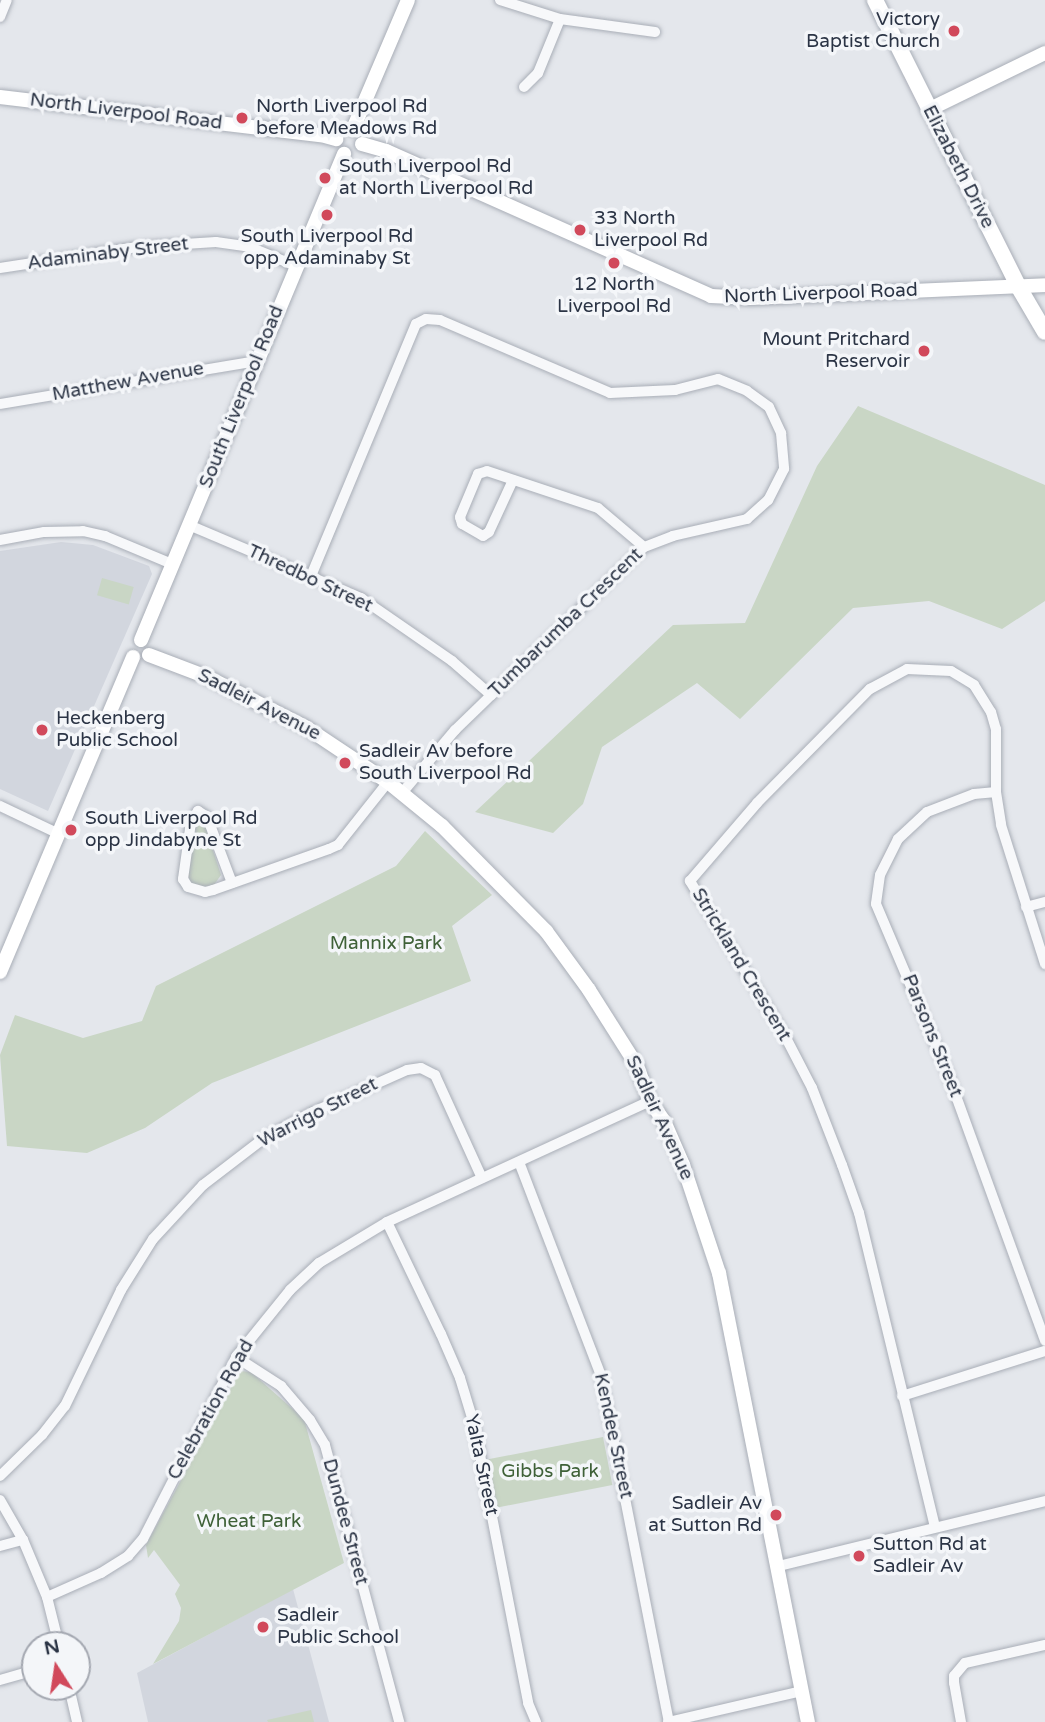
<!DOCTYPE html>
<style>
body{margin:0}
#map{position:relative;width:1045px;height:1722px;overflow:hidden;background:#e4e7ec;font-family:"Varela Round",sans-serif}
div>[style]{position:absolute}
[style*='--x']{left:calc(var(--x)*1px);top:calc(var(--y)*1px);width:calc(var(--w)*1px);rotate:calc(var(--a)*1deg)}
.built>*{inset:0;background:#d2d6de}
.green>*{inset:0;background:#c9d6c5;transform-origin:0 0}
.roads{filter:drop-shadow(0 0 2px #a9aeb7) drop-shadow(0 0 2px #a9aeb7)}
.street>*{height:10px;margin:-5px;padding:0 5px;transform-origin:5px;border-radius:5px;background:#f7f8fa}
.secondary>*{height:14px;margin:-7px;padding:0 7px;transform-origin:7px;border-radius:7px;background:#fff}
.primary>*{height:16px;margin:-8px;padding:0 8px;transform-origin:8px;border-radius:8px;background:#fff}
.dots>*{width:19px;height:19px;translate:-50% -50%;box-sizing:border-box;border:4px solid #f4f6f9;border-radius:50%}
span{translate:-50% -50%;white-space:nowrap;text-align:center;line-height:1.15;-webkit-text-stroke:7px #f4f6f9;paint-order:stroke}
.poi-label{font-size:19px;color:#2b3445}
.right{translate:-100% -50%;text-align:right}
.left{translate:0 -50%;text-align:left}
.street-label{font-size:19px;color:#2b3445}
.park-label{font-size:19px;color:#3f6138}
.north{position:absolute;left:21px;top:1631px;width:70px;height:70px;box-sizing:border-box;background:#f4f6f9;border:2px solid #a4a8b1;border-radius:50%;rotate:348deg;font-size:19px;font-weight:700;line-height:28px;text-align:center;color:#2b3445}
.north::after{content:'';display:block;margin:auto;width:24px;height:32px;background:#d1495b;clip-path:polygon(50% 0,100% 100%,50% 72%,0 100%)}
</style>
<div id="map">
<div class="built">
<div style="clip-path:polygon(61px 542px,93px 545px,149px 566px,152px 574px,48px 811px,0 789px,0 551px)"></div>
<div style="clip-path:polygon(293px 1589px,329px 1722px,148px 1722px,137px 1673px)"></div>
</div>
<div class="green">
<div style="clip-path:polygon(858px 406px,1045px 485px,1045px 601px,1002px 629px,929px 601px,853px 608px,740px 719px,697px 683px,602px 747px,583px 804px,553px 833px,475px 812px,673px 625px,745px 623px,817px 466px)"></div>
<div style="left:102px;top:578px;width:33px;height:18px;rotate:16deg"></div>
<div style="clip-path:polygon(201px 823px,205px 825px,221px 875px,214px 885px,201px 887px,191px 883px,188px 875px,196px 826px)"></div>
<div style="clip-path:polygon(425px 831px,492px 895px,452px 926px,471px 981px,212px 1083px,145px 1128px,87px 1153px,7px 1146px,0 1055px,15px 1015px,83px 1038px,142px 1021px,156px 986px,396px 866px)"></div>
<div style="clip-path:polygon(240px 1371px,251px 1372px,304px 1419px,344px 1563px,153px 1664px,179px 1621px,181px 1608px,175px 1594px,180px 1585px,154px 1550px,148px 1558px,146px 1545px)"></div>
<div style="left:603px;top:1437px;width:49px;height:117px;rotate:79deg"></div>
<div style="clip-path:polygon(311px 1710px,314px 1722px,268px 1722px,267px 1720px)"></div>
</div>
<div class="roads">
<div class="street">
<div style="--x:500;--y:0;--w:63;--a:17.6"></div>
<div style="--x:560;--y:19;--w:96;--a:7.8"></div>
<div style="--x:0;--y:17;--w:18;--a:-68"></div>
<div style="--x:524;--y:87;--w:20;--a:-45"></div>
<div style="--x:538;--y:73;--w:58;--a:-67.8"></div>
<div style="--x:0;--y:268;--w:139;--a:-8.7"></div>
<div style="--x:137;--y:247;--w:79;--a:-3.6"></div>
<div style="--x:216;--y:242;--w:34;--a:8"></div>
<div style="--x:250;--y:247;--w:50;--a:22.4"></div>
<div style="--x:0;--y:404;--w:260;--a:-9.5"></div>
<div style="--x:513;--y:480;--w:57;--a:114.8"></div>
<div style="--x:489;--y:532;--w:7;--a:146"></div>
<div style="--x:483;--y:536;--w:24;--a:-150"></div>
<div style="--x:462;--y:524;--w:7;--a:-106"></div>
<div style="--x:460;--y:517;--w:47;--a:-67.3"></div>
<div style="--x:478;--y:474;--w:9;--a:-18"></div>
<div style="--x:487;--y:471;--w:117;--a:18.4"></div>
<div style="--x:598;--y:508;--w:60;--a:40.3"></div>
<div style="--x:189;--y:525;--w:187;--a:23"></div>
<div style="--x:361;--y:598;--w:111;--a:34.7"></div>
<div style="--x:452;--y:661;--w:52;--a:41.1"></div>
<div style="--x:0;--y:540;--w:45;--a:-10.3"></div>
<div style="--x:44;--y:532;--w:39;--a:-1"></div>
<div style="--x:83;--y:531;--w:23;--a:13"></div>
<div style="--x:105;--y:536;--w:73;--a:22.7"></div>
<div style="--x:311;--y:576;--w:273;--a:-67.4"></div>
<div style="--x:416;--y:324;--w:11;--a:-27"></div>
<div style="--x:426;--y:319;--w:14;--a:4"></div>
<div style="--x:440;--y:320;--w:185;--a:23.2"></div>
<div style="--x:610;--y:393;--w:65;--a:-2.6"></div>
<div style="--x:675;--y:390;--w:44;--a:-14.3"></div>
<div style="--x:718;--y:379;--w:31;--a:22"></div>
<div style="--x:747;--y:391;--w:27;--a:36"></div>
<div style="--x:769;--y:407;--w:29;--a:65"></div>
<div style="--x:781;--y:433;--w:36;--a:85"></div>
<div style="--x:784;--y:469;--w:35;--a:117"></div>
<div style="--x:768;--y:500;--w:28;--a:138"></div>
<div style="--x:747;--y:519;--w:76;--a:167.1"></div>
<div style="--x:673;--y:536;--w:31;--a:159"></div>
<div style="--x:644;--y:547;--w:263;--a:135.9"></div>
<div style="--x:455;--y:730;--w:82;--a:130.1"></div>
<div style="--x:996;--y:792;--w:22;--a:175"></div>
<div style="--x:974;--y:794;--w:50;--a:159"></div>
<div style="--x:927;--y:812;--w:40;--a:137"></div>
<div style="--x:898;--y:839;--w:40;--a:116.6"></div>
<div style="--x:880;--y:875;--w:29;--a:98"></div>
<div style="--x:876;--y:904;--w:185;--a:67"></div>
<div style="--x:948;--y:1074;--w:284;--a:70"></div>
<div style="--x:0;--y:806;--w:65;--a:25.4"></div>
<div style="--x:232;--y:883;--w:71;--a:-110.7"></div>
<div style="--x:207;--y:817;--w:11;--a:-146"></div>
<div style="--x:198;--y:811;--w:13;--a:122"></div>
<div style="--x:191;--y:822;--w:58;--a:98"></div>
<div style="--x:183;--y:879;--w:9;--a:58"></div>
<div style="--x:188;--y:887;--w:18;--a:16"></div>
<div style="--x:205;--y:892;--w:8;--a:-14"></div>
<div style="--x:213;--y:890;--w:123;--a:-19.5"></div>
<div style="--x:329;--y:849;--w:10;--a:-24"></div>
<div style="--x:338;--y:845;--w:80;--a:-51.6"></div>
<div style="--x:1026;--y:907;--w:20;--a:-15"></div>
<div style="--x:519;--y:1162;--w:229;--a:69"></div>
<div style="--x:601;--y:1376;--w:353;--a:78.9"></div>
<div style="--x:387;--y:1222;--w:124;--a:64.3"></div>
<div style="--x:441;--y:1334;--w:48;--a:66.6"></div>
<div style="--x:460;--y:1378;--w:48;--a:73.1"></div>
<div style="--x:474;--y:1424;--w:284;--a:79"></div>
<div style="--x:528;--y:1703;--w:21;--a:67"></div>
<div style="--x:236;--y:1357;--w:54;--a:32.8"></div>
<div style="--x:281;--y:1386;--w:45;--a:49.5"></div>
<div style="--x:310;--y:1420;--w:29;--a:59"></div>
<div style="--x:325;--y:1445;--w:287;--a:75"></div>
<div style="--x:902;--y:1396;--w:150;--a:-17.5"></div>
<div style="--x:0;--y:1476;--w:59;--a:-44.3"></div>
<div style="--x:42;--y:1435;--w:37;--a:-52"></div>
<div style="--x:65;--y:1406;--w:129;--a:-64.2"></div>
<div style="--x:121;--y:1290;--w:60;--a:-57.9"></div>
<div style="--x:153;--y:1239;--w:74;--a:-47.2"></div>
<div style="--x:203;--y:1185;--w:76;--a:-37.5"></div>
<div style="--x:263;--y:1139;--w:57;--a:-28.4"></div>
<div style="--x:313;--y:1112;--w:103;--a:-24.1"></div>
<div style="--x:407;--y:1070;--w:14;--a:-8"></div>
<div style="--x:421;--y:1068;--w:16;--a:27"></div>
<div style="--x:435;--y:1075;--w:113;--a:65.5"></div>
<div style="--x:0;--y:1500;--w:46;--a:60.1"></div>
<div style="--x:23;--y:1540;--w:62;--a:67.2"></div>
<div style="--x:47;--y:1597;--w:49;--a:76"></div>
<div style="--x:935;--y:1527;--w:323;--a:-103.6"></div>
<div style="--x:859;--y:1213;--w:51;--a:-109.5"></div>
<div style="--x:842;--y:1165;--w:83;--a:-111.3"></div>
<div style="--x:812;--y:1088;--w:61;--a:-117.4"></div>
<div style="--x:784;--y:1034;--w:180;--a:-121.6"></div>
<div style="--x:690;--y:881;--w:103;--a:-49.3"></div>
<div style="--x:757;--y:803;--w:161;--a:-45.3"></div>
<div style="--x:870;--y:689;--w:42;--a:-28.4"></div>
<div style="--x:907;--y:669;--w:44;--a:2.6"></div>
<div style="--x:951;--y:671;--w:27;--a:31"></div>
<div style="--x:974;--y:685;--w:32;--a:58"></div>
<div style="--x:991;--y:712;--w:18;--a:74"></div>
<div style="--x:996;--y:729;--w:63;--a:90"></div>
<div style="--x:996;--y:792;--w:33;--a:81"></div>
<div style="--x:1001;--y:825;--w:146;--a:72.4"></div>
<div style="--x:0;--y:1546;--w:24;--a:-15"></div>
<div style="--x:779;--y:1566;--w:274;--a:-13.7"></div>
<div style="--x:47;--y:1597;--w:59;--a:-24"></div>
<div style="--x:101;--y:1573;--w:32;--a:-32"></div>
<div style="--x:128;--y:1556;--w:23;--a:-49"></div>
<div style="--x:143;--y:1539;--w:204;--a:-62.9"></div>
<div style="--x:236;--y:1357;--w:86;--a:-51.1"></div>
<div style="--x:290;--y:1290;--w:40;--a:-43"></div>
<div style="--x:319;--y:1263;--w:79;--a:-31.1"></div>
<div style="--x:387;--y:1222;--w:289;--a:-24.7"></div>
<div style="--x:0;--y:1680;--w:36;--a:-16"></div>
<div style="--x:69;--y:1687;--w:36;--a:77"></div>
<div style="--x:668;--y:1722;--w:138;--a:-13"></div>
<div style="--x:961;--y:1722;--w:40;--a:-100"></div>
<div style="--x:954;--y:1683;--w:7;--a:-90"></div>
<div style="--x:954;--y:1676;--w:17;--a:-50"></div>
<div style="--x:965;--y:1663;--w:82;--a:-12.7"></div>
</div>
<div class="secondary">
<div style="--x:0;--y:97;--w:323;--a:6.8"></div>
<div style="--x:321;--y:135;--w:16;--a:15"></div>
<div style="--x:928;--y:110;--w:130;--a:-26"></div>
<div style="--x:353;--y:129;--w:140;--a:-66.9"></div>
<div style="--x:362;--y:144;--w:25;--a:16"></div>
<div style="--x:386;--y:151;--w:356;--a:24"></div>
<div style="--x:711;--y:296;--w:40;--a:2.9"></div>
<div style="--x:751;--y:298;--w:294;--a:-2.5"></div>
<div style="--x:141;--y:640;--w:527;--a:-67.33"></div>
<div style="--x:149;--y:655;--w:62;--a:20.8"></div>
<div style="--x:207;--y:677;--w:112;--a:27"></div>
<div style="--x:307;--y:728;--w:97;--a:33.7"></div>
<div style="--x:388;--y:782;--w:70;--a:39.2"></div>
<div style="--x:442;--y:826;--w:148;--a:45.3"></div>
<div style="--x:546;--y:931;--w:73;--a:53.9"></div>
<div style="--x:589;--y:990;--w:90;--a:57.7"></div>
<div style="--x:637;--y:1066;--w:37;--a:70"></div>
<div style="--x:650;--y:1101;--w:24;--a:55"></div>
<div style="--x:664;--y:1121;--w:48;--a:66.6"></div>
<div style="--x:683;--y:1165;--w:114;--a:71.6"></div>
<div style="--x:719;--y:1273;--w:458;--a:78.8"></div>
<div style="--x:0;--y:972;--w:342;--a:-67.1"></div>
</div>
<div class="primary">
<div style="--x:875;--y:0;--w:320;--a:63.4"></div>
<div style="--x:1018;--y:286;--w:53;--a:59.6"></div>
</div>
</div>
<div class="dots">
<div style="left:954px;top:31px;background:#d1495b"></div>
<div style="left:242px;top:118px;background:#d1495b"></div>
<div style="left:325px;top:178px;background:#d1495b"></div>
<div style="left:327px;top:215px;background:#d1495b"></div>
<div style="left:580px;top:230px;background:#d1495b"></div>
<div style="left:614px;top:263px;background:#d1495b"></div>
<div style="left:924px;top:351px;background:#d1495b"></div>
<div style="left:42px;top:730px;background:#d1495b"></div>
<div style="left:345px;top:763px;background:#d1495b"></div>
<div style="left:71px;top:830px;background:#d1495b"></div>
<div style="left:776px;top:1515px;background:#d1495b"></div>
<div style="left:859px;top:1556px;background:#d1495b"></div>
<div style="left:263px;top:1627px;background:#d1495b"></div>
</div>
<div class="poi-label">
<span class="right" style="left:940px;top:31px">Victory<br>Baptist Church</span>
<span class="left" style="left:256px;top:118px">North Liverpool Rd<br>before Meadows Rd</span>
<span class="left" style="left:339px;top:178px">South Liverpool Rd<br>at North Liverpool Rd</span>
<span class="left" style="left:594px;top:230px">33 North<br>Liverpool Rd</span>
<span style="left:327px;top:248px">South Liverpool Rd<br>opp Adaminaby St</span>
<span style="left:614px;top:296px">12 North<br>Liverpool Rd</span>
<span class="right" style="left:910px;top:351px">Mount Pritchard<br>Reservoir</span>
<span class="left" style="left:56px;top:730px">Heckenberg<br>Public School</span>
<span class="left" style="left:359px;top:763px">Sadleir Av before<br>South Liverpool Rd</span>
<span class="left" style="left:85px;top:830px">South Liverpool Rd<br>opp Jindabyne St</span>
<span class="right" style="left:762px;top:1515px">Sadleir Av<br>at Sutton Rd</span>
<span class="left" style="left:873px;top:1556px">Sutton Rd at<br>Sadleir Av</span>
<span class="left" style="left:277px;top:1627px">Sadleir<br>Public School</span>
</div>
<div class="street-label">
<span style="left:126px;top:112px;rotate:7deg">North Liverpool Road</span>
<span style="left:958px;top:167px;rotate:63deg">Elizabeth Drive</span>
<span style="left:108px;top:254px;rotate:-7deg">Adaminaby Street</span>
<span style="left:821px;top:294px;rotate:-2deg">North Liverpool Road</span>
<span style="left:128px;top:382px;rotate:-10deg">Matthew Avenue</span>
<span style="left:242px;top:397px;rotate:-68deg">South Liverpool Road</span>
<span style="left:310px;top:579px;rotate:25deg">Thredbo Street</span>
<span style="left:566px;top:623px;rotate:-44deg">Tumbarumba Crescent</span>
<span style="left:259px;top:705px;rotate:27deg">Sadleir Avenue</span>
<span style="left:741px;top:965px;rotate:59deg">Strickland Crescent</span>
<span style="left:932px;top:1036px;rotate:68deg">Parsons Street</span>
<span style="left:318px;top:1113px;rotate:-27deg">Warrigo Street</span>
<span style="left:659px;top:1118px;rotate:65deg">Sadleir Avenue</span>
<span style="left:211px;top:1410px;rotate:-61deg">Celebration Road</span>
<span style="left:613px;top:1436px;rotate:78deg">Kendee Street</span>
<span style="left:481px;top:1465px;rotate:78deg">Yalta Street</span>
<span style="left:345px;top:1522px;rotate:75deg">Dundee Street</span>
</div>
<div class="park-label">
<span style="left:386px;top:944px">Mannix Park</span>
<span style="left:550px;top:1472px">Gibbs Park</span>
<span style="left:249px;top:1522px">Wheat Park</span>
</div>
<div class="north">N</div>
</div>
